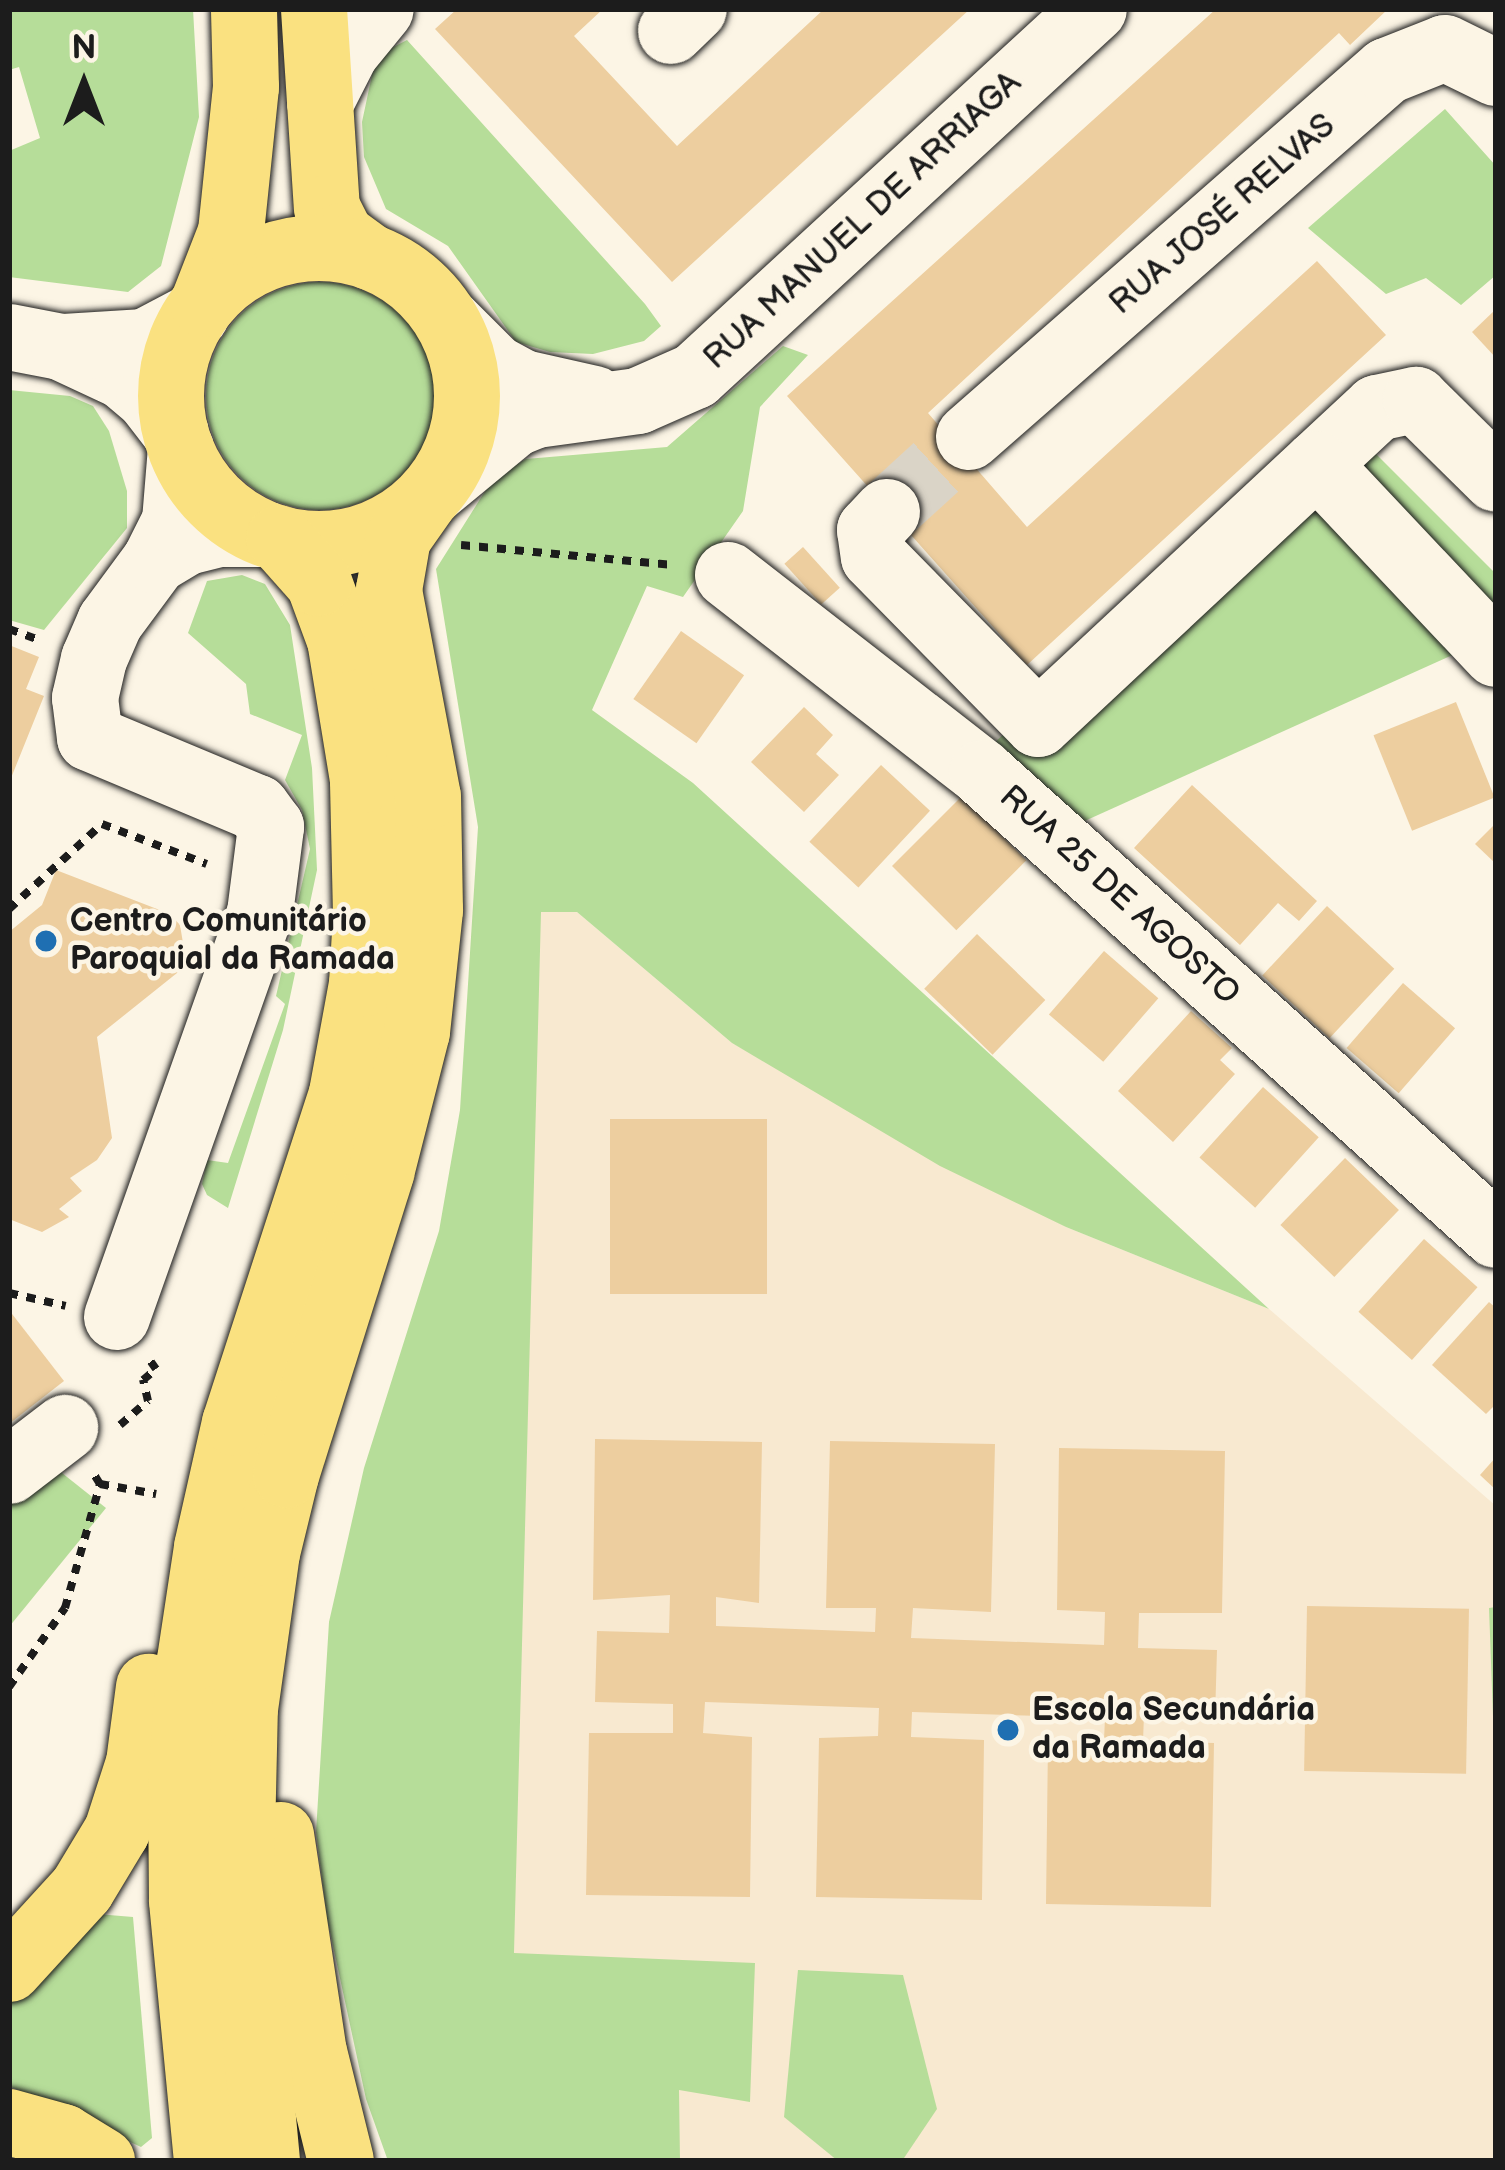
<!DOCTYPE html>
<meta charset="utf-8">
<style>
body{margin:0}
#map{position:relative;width:1505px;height:2170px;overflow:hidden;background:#fcf5e5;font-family:"Balsamiq Sans",sans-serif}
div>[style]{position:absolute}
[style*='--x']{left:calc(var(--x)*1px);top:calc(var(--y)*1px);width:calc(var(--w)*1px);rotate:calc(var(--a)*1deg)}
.built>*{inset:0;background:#f8e9d0}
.green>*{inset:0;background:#b6dd99}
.round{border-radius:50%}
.building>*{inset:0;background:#edce9f;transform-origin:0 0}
.minor-tunnel>*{height:66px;margin-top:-33px;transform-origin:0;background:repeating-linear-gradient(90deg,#dad4c7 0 66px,transparent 0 99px)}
.path>*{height:8px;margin-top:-4px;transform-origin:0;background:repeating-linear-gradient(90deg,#1c1c1c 0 9px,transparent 0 18px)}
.roads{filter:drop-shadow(0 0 3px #1c1c1c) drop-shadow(0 0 3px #1c1c1c)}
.minor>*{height:66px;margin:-33px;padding:0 33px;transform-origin:33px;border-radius:33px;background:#fcf5e5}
.major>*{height:66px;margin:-33px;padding:0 33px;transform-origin:33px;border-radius:33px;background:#fae180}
.major>.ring{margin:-33px;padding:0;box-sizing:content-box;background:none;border:66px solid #fae180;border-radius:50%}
.dots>*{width:33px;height:33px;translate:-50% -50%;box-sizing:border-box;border:6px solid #fcf5e5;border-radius:50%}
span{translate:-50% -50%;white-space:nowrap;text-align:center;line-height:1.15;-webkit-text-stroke:9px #fcf5e5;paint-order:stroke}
.street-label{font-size:33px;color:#1c1c1c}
.poi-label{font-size:33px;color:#1c1c1c;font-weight:700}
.left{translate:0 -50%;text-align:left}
.frame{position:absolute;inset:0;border:12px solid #1c1c1c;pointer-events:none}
.north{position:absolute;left:24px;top:24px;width:120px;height:120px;-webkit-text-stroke:9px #fcf5e5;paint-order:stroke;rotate:0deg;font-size:33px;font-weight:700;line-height:48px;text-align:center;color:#1c1c1c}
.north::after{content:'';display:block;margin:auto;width:42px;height:54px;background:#1c1c1c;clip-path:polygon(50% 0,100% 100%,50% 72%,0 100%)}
</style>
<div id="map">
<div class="built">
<div style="clip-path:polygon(540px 912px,577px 912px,732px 1043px,1066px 1227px,1269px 1309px,1496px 1506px,1496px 2161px,508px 2161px)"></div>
</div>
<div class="green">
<div style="clip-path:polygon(9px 9px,193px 9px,199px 117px,161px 266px,128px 292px,9px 277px,9px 151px,40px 138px,19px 67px,9px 70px)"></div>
<div style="clip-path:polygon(407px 40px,645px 304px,661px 326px,644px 341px,593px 354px,550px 352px,516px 342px,448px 246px,386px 209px,364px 157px,362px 122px,376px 56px)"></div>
<div style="clip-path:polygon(1445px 109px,1496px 166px,1496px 275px,1461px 305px,1426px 278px,1386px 294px,1308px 228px)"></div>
<div class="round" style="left:206px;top:282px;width:228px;height:228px"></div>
<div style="clip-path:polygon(783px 346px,808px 355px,760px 407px,743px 511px,683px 597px,647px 586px,592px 710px,693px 783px,1269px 1309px,1066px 1227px,940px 1166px,732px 1043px,577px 912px,541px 912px,514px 1953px,755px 1963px,750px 2102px,679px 2090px,680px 2161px,388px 2161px,366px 2099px,327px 1918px,316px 1832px,329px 1622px,364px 1468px,439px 1231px,460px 1110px,478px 827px,436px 569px,494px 477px,526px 459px,667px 447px)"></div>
<div style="clip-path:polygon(9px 390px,70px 396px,93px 406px,109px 431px,127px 491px,127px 528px,44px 630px,9px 620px)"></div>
<div style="clip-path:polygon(1370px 448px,1496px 574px,1496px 624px,1468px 648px,1078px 824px,994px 743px,1313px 451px)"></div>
<div style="clip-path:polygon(242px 575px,265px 584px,290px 625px,312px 768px,317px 870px,283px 1030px,228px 1208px,207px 1195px,202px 1184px,207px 1160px,228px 1163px,285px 1004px,276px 996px,310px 849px,302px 810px,285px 780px,302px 735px,250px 714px,246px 684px,188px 633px,207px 581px)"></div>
<div style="clip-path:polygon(52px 1465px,106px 1508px,9px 1627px,9px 1498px)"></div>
<div style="clip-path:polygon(1496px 1607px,1496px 1798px,1489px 1608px)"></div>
<div style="clip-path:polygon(85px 1913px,133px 1917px,152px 2138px,141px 2147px,9px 2086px,9px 1981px)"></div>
<div style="clip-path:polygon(798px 1970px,903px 1975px,937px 2109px,902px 2161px,838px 2161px,784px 2117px)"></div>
</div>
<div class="building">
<div style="clip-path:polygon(457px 9px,603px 9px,574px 36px,677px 146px,824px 9px,970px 9px,672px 282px,435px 29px)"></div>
<div style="clip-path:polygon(1216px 9px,1388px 9px,1350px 45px,1339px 33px,928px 413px,1027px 527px,1317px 261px,1386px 335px,1027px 665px,787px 396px)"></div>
<div style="clip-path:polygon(1496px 309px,1496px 358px,1472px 332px)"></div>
<div style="left:803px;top:547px;width:55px;height:25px;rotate:48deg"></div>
<div style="left:681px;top:631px;width:77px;height:83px;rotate:35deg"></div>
<div style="clip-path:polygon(9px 645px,39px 657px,26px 689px,44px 696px,9px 783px)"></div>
<div style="left:1456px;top:702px;width:103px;height:89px;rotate:68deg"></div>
<div style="clip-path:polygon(804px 707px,833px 735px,816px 754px,839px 775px,804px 812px,751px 762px)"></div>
<div style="left:881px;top:765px;width:67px;height:105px;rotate:43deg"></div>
<div style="clip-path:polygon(1192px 785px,1317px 901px,1299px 921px,1278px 903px,1240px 945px,1134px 848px)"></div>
<div style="left:962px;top:796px;width:91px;height:99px;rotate:45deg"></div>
<div style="clip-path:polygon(1496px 823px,1496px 864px,1475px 844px)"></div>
<div style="clip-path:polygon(56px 870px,170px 914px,180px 925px,185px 955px,182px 969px,97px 1037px,112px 1138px,97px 1160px,70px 1178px,82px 1191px,59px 1209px,69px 1217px,42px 1232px,9px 1219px,9px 932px,42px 905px)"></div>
<div style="left:1327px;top:906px;width:92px;height:95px;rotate:43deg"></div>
<div style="left:977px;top:934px;width:95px;height:76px;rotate:44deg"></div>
<div style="left:1104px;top:951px;width:72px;height:84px;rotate:41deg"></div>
<div style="left:1403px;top:983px;width:69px;height:86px;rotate:41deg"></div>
<div style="clip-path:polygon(1191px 1011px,1232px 1048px,1220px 1060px,1235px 1074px,1173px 1142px,1118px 1091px)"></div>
<div style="left:1263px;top:1087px;width:75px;height:95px;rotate:42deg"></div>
<div style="left:610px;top:1119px;width:157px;height:175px"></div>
<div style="left:1345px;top:1158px;width:75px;height:93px;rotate:44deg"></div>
<div style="left:1424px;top:1239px;width:72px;height:98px;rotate:42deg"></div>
<div style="clip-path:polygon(1489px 1302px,1496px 1308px,1496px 1404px,1486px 1414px,1432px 1365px)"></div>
<div style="clip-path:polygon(9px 1310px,64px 1381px,9px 1424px)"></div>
<div style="clip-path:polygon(595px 1439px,762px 1442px,759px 1603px,716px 1597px,716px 1626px,875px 1632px,876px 1608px,826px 1608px,830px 1441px,995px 1444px,991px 1612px,913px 1608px,911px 1638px,1104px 1645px,1105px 1612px,1057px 1610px,1059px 1448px,1225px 1451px,1222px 1613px,1139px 1613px,1138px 1648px,1217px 1650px,1215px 1718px,1144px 1715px,1143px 1741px,1214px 1743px,1211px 1907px,1046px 1904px,1048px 1741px,1104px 1740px,1105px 1718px,912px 1712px,911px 1737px,984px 1740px,982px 1900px,816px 1897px,819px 1738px,878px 1736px,879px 1708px,705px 1702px,703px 1733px,752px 1737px,750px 1897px,586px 1895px,589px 1733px,673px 1733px,673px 1704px,595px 1702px,597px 1631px,669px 1633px,670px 1595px,593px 1600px)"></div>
<div style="clip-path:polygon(1496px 1457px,1496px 1490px,1480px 1475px)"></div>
<div style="left:1307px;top:1606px;width:162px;height:165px;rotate:1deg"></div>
</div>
<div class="minor-tunnel">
<div style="--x:887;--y:512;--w:111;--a:-42.4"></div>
</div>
<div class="path">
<div style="--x:461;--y:545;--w:213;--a:5.4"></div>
<div style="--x:9;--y:629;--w:35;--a:20"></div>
<div style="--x:9;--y:909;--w:126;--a:-42.4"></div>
<div style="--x:102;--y:824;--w:112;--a:20.9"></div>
<div style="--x:9;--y:1293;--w:58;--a:12.8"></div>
<div style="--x:120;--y:1425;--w:37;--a:-41"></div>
<div style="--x:148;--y:1401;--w:22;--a:-103"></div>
<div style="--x:143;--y:1380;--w:17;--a:-40"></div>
<div style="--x:156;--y:1369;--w:12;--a:-125"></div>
<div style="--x:100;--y:1484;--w:57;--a:10.1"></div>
<div style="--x:9;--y:1687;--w:97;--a:-54.7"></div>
<div style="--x:65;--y:1608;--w:129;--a:-74.2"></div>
<div style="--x:100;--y:1484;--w:13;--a:-122"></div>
</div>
<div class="roads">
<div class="minor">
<div style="--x:671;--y:31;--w:32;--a:-44"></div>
<div style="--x:320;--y:103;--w:57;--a:-63"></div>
<div style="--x:346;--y:52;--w:55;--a:-50.9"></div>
<div style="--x:446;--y:319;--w:69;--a:45"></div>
<div style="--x:495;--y:368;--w:32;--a:28"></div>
<div style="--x:523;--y:383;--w:73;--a:12.7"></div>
<div style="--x:9;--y:337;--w:53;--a:10.9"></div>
<div style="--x:61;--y:347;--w:68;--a:25.1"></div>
<div style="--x:123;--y:376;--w:34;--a:40"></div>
<div style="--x:149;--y:398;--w:44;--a:52.4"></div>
<div style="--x:64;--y:347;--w:81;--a:-3.5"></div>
<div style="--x:145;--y:342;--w:58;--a:-27.9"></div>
<div style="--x:969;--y:437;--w:556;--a:-41.21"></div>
<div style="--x:1387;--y:71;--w:62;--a:-21.6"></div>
<div style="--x:1445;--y:48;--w:57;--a:26.1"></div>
<div style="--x:1317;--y:464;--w:82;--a:-43"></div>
<div style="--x:1377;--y:408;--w:40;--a:-12"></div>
<div style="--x:1416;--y:400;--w:112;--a:44.6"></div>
<div style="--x:434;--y:490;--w:104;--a:-39.5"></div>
<div style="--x:514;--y:424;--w:24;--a:-22"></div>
<div style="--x:536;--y:415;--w:103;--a:-7.8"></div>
<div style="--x:638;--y:401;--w:62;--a:-23.7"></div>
<div style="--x:695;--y:376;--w:542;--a:-42.61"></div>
<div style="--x:887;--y:512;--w:25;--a:133"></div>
<div style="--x:870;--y:530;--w:27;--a:82"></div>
<div style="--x:874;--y:557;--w:234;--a:45.5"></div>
<div style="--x:1038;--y:724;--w:381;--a:-43"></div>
<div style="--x:1317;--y:464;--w:261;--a:46.7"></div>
<div style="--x:155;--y:561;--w:37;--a:-31"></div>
<div style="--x:187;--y:542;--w:34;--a:-14"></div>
<div style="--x:220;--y:534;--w:45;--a:0"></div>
<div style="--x:728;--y:575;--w:322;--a:37.9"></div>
<div style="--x:982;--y:773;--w:691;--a:41.95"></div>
<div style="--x:117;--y:1317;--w:429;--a:-70.5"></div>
<div style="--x:260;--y:913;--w:87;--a:-82.7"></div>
<div style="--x:271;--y:827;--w:24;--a:-126"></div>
<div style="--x:257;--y:808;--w:181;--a:-157.3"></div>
<div style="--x:90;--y:738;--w:40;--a:-97.1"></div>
<div style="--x:85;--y:698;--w:40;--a:-77"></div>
<div style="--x:94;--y:659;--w:40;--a:-66.6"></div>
<div style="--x:110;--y:622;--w:76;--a:-53.6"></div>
<div style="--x:155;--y:561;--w:45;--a:-63.4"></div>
<div style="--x:175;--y:521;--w:73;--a:-85.3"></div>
<div style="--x:9;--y:1471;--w:71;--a:-37.5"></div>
</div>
<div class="major">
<div style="--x:314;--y:9;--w:199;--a:86.3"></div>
<div style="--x:327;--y:208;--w:31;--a:63"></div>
<div style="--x:341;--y:236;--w:36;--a:36"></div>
<div class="ring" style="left:171px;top:248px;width:230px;height:230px"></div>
<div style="--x:203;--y:304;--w:77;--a:-68.7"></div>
<div style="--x:231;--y:232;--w:146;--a:-84.1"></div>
<div style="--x:246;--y:87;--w:78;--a:-91.5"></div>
<div style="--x:281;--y:1835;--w:219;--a:81.4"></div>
<div style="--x:314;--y:2052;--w:112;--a:76.1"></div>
<div style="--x:9;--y:1969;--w:108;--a:-47.6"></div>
<div style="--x:82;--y:1889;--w:68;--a:-58.9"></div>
<div style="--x:117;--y:1831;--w:71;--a:-72.1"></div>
<div style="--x:139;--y:1763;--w:77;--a:-82.5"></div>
<div style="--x:9;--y:2122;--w:56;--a:15.5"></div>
<div style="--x:63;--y:2137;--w:46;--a:31.6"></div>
<div style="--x:207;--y:2161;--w:262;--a:-95.5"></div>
<div style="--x:182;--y:1900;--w:117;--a:-90.5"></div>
<div style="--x:181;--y:1783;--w:123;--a:-85.8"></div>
<div style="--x:190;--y:1660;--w:114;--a:-81.4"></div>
<div style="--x:207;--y:1547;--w:127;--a:-77.3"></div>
<div style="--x:235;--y:1423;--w:347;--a:-72"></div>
<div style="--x:342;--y:1093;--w:111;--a:-79.6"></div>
<div style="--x:362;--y:984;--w:69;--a:-86.7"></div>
<div style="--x:366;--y:915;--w:135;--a:-91.3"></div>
<div style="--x:363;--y:780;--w:142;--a:-99.3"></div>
<div style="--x:340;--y:640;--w:61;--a:-110.2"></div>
<div style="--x:319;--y:583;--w:60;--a:-131.6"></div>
<div style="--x:267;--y:2161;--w:281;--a:-95.3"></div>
<div style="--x:241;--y:1881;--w:172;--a:-88.7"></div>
<div style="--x:245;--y:1709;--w:158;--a:-82"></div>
<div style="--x:267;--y:1553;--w:80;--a:-76.3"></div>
<div style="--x:286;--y:1475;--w:317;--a:-72.5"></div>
<div style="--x:381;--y:1173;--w:146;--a:-75.7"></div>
<div style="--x:417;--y:1032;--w:123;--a:-83.9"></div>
<div style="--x:430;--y:910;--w:113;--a:-91"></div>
<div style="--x:428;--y:797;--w:211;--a:-100.7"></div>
<div style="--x:389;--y:590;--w:53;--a:-80.2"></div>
<div style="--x:398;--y:538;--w:45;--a:-54.9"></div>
</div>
</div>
<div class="dots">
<div style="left:46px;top:941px;background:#1f6fb2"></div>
<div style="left:1008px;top:1730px;background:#1f6fb2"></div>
</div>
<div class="street-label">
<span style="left:1223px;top:215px;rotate:-41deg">RUA JOSÉ RELVAS</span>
<span style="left:863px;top:221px;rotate:-43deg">RUA MANUEL DE ARRIAGA</span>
<span style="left:1119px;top:896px;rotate:42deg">RUA 25 DE AGOSTO</span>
</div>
<div class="poi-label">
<span class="left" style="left:70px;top:941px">Centro Comunitário<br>Paroquial da Ramada</span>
<span class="left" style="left:1032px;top:1730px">Escola Secundária<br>da Ramada</span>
</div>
<div class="frame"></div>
<div class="north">N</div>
</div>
